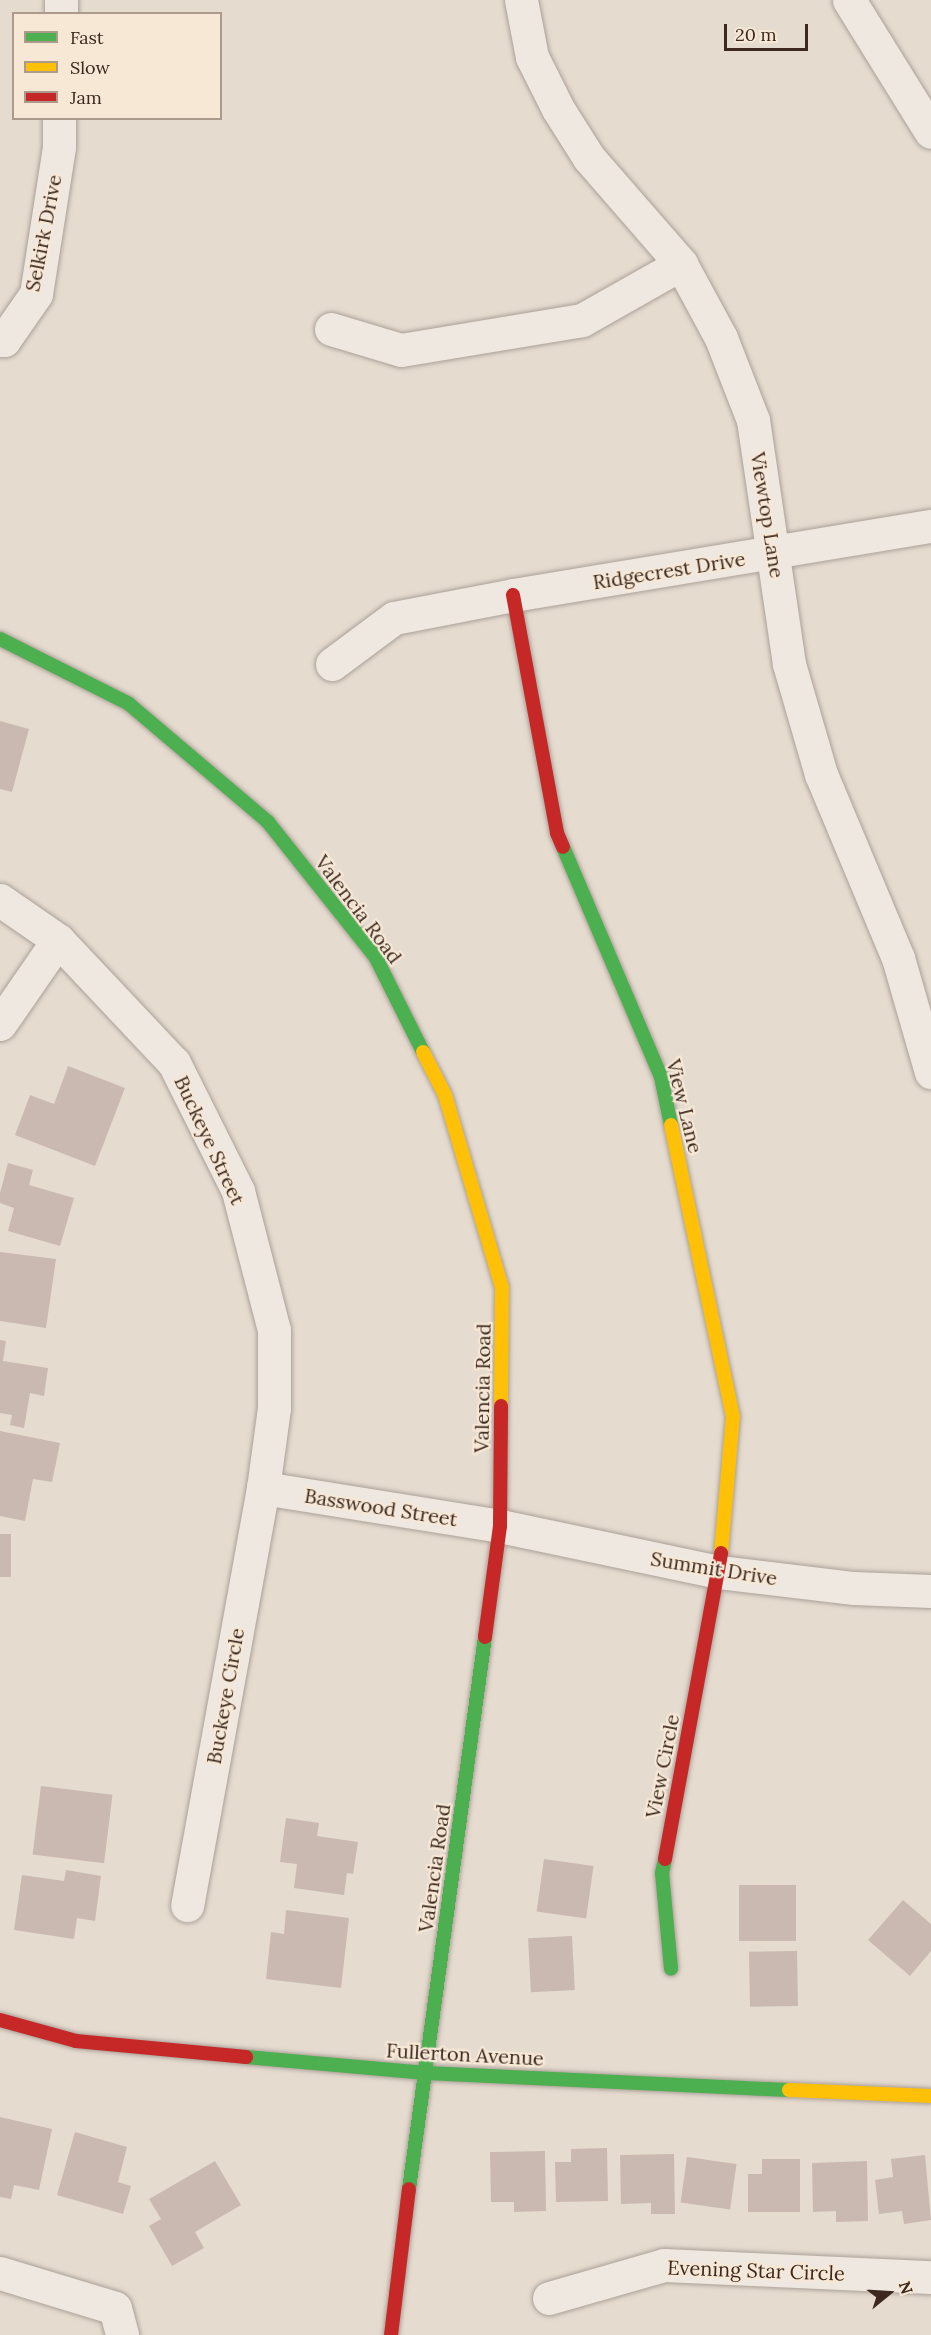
<!DOCTYPE html>
<style>
body{margin:0}
#map{position:relative;width:931px;height:2335px;overflow:hidden;background:#e6dbcf;font-family:Lora,serif}
div>[style]{position:absolute}
[style*='--x']{left:calc(var(--x)*1px);top:calc(var(--y)*1px);width:calc(var(--w)*1px);rotate:calc(var(--a)*1deg)}
.building>*{inset:0;background:#cab9b0;transform-origin:0 0}
.roads{filter:drop-shadow(0 0 2px #aba198) drop-shadow(0 0 2px #aba198)}
.street>*{height:33px;margin:-16.5px;padding:0 16.5px;transform-origin:16.5px;border-radius:16.5px;background:#eee8e1}
.fast>*{height:14px;margin:-7px;padding:0 7px;transform-origin:7px;border-radius:7px;background:#4caf50}
.slow>*{height:14px;margin:-7px;padding:0 7px;transform-origin:7px;border-radius:7px;background:#ffc107}
.jam>*{height:14px;margin:-7px;padding:0 7px;transform-origin:7px;border-radius:7px;background:#c62828}
span{translate:-50% -50%;white-space:nowrap;text-align:center;line-height:1.15;-webkit-text-stroke:4.5px #f7e8d6;paint-order:stroke}
.street-label{font-size:20px;color:#3b281f}
.legend{position:absolute;left:12px;top:12px;width:210px;height:108px;box-sizing:border-box;background:#f7e8d6;border:2px solid #ac9b8d;margin:0;padding:8px 10px;list-style:none;font-size:18px;color:#3b281f}
.legend li{display:flex;align-items:center;gap:12px;height:30px}
.legend b{width:30px;border:2px solid #ac9b8d}
.north{position:absolute;left:859px;top:2263px;width:60px;height:60px;-webkit-text-stroke:4px #f7e8d6;paint-order:stroke;rotate:72deg;font-size:16px;font-weight:700;line-height:24px;text-align:center;color:#3b281f}
.north::after{content:'';display:block;margin:auto;width:21px;height:27px;background:#3b281f;clip-path:polygon(50% 0,100% 100%,50% 72%,0 100%)}
.scale{position:absolute;left:724px;top:24px;width:84px;height:27px;box-sizing:border-box;border:3px solid #3b281f;border-top:0;padding-left:8px;font-size:18px;line-height:21px;white-space:nowrap;color:#3b281f;-webkit-text-stroke:4px #f7e8d6;paint-order:stroke}
</style>
<div id="map">
<div class="building">
<div style="clip-path:polygon(0 721px,29px 729px,12px 792px,0 789px)"></div>
<div style="clip-path:polygon(68px 1066px,125px 1088px,95px 1166px,15px 1135px,30px 1095px,54px 1104px)"></div>
<div style="clip-path:polygon(8px 1163px,33px 1170px,29px 1185px,74px 1198px,60px 1246px,8px 1231px,14px 1208px,0 1203px,0 1193px)"></div>
<div style="clip-path:polygon(0 1252px,56px 1259px,46px 1328px,0 1321px)"></div>
<div style="clip-path:polygon(0 1340px,6px 1341px,3px 1361px,48px 1368px,44px 1396px,30px 1393px,24px 1428px,10px 1425px,12px 1415px,0 1413px)"></div>
<div style="clip-path:polygon(0 1431px,60px 1443px,52px 1482px,33px 1479px,25px 1521px,0 1516px)"></div>
<div style="left:0;top:1534px;width:11px;height:43px"></div>
<div style="left:41px;top:1786px;width:72px;height:69px;rotate:7deg"></div>
<div style="clip-path:polygon(286px 1818px,319px 1823px,317px 1836px,358px 1842px,353px 1874px,347px 1873px,344px 1895px,294px 1888px,297px 1864px,280px 1862px)"></div>
<div style="left:544px;top:1859px;width:50px;height:53px;rotate:8deg"></div>
<div style="clip-path:polygon(66px 1870px,101px 1876px,95px 1921px,77px 1918px,74px 1939px,14px 1930px,22px 1875px,64px 1881px)"></div>
<div style="left:739px;top:1885px;width:57px;height:56px"></div>
<div style="clip-path:polygon(903px 1900px,931px 1924px,931px 1951px,910px 1976px,868px 1940px)"></div>
<div style="clip-path:polygon(286px 1910px,349px 1918px,341px 1988px,266px 1979px,271px 1932px,284px 1934px)"></div>
<div style="left:572px;top:1936px;width:54px;height:44px;rotate:87deg"></div>
<div style="left:797px;top:1951px;width:55px;height:48px;rotate:89deg"></div>
<div style="clip-path:polygon(0 2117px,52px 2129px,39px 2190px,14px 2185px,11px 2199px,0 2197px)"></div>
<div style="clip-path:polygon(75px 2132px,127px 2147px,118px 2182px,131px 2186px,123px 2214px,57px 2195px)"></div>
<div style="clip-path:polygon(607px 2148px,608px 2201px,556px 2202px,555px 2162px,571px 2162px,571px 2149px)"></div>
<div style="clip-path:polygon(545px 2151px,546px 2211px,514px 2212px,514px 2202px,491px 2202px,490px 2152px)"></div>
<div style="clip-path:polygon(674px 2154px,675px 2214px,651px 2214px,651px 2203px,621px 2204px,620px 2155px)"></div>
<div style="clip-path:polygon(925px 2155px,931px 2220px,904px 2224px,902px 2211px,879px 2214px,875px 2180px,893px 2177px,891px 2159px)"></div>
<div style="left:687px;top:2157px;width:50px;height:46px;rotate:8deg"></div>
<div style="clip-path:polygon(762px 2159px,800px 2159px,800px 2212px,748px 2212px,748px 2174px,762px 2174px)"></div>
<div style="clip-path:polygon(215px 2161px,241px 2205px,195px 2232px,204px 2248px,172px 2266px,149px 2226px,161px 2219px,149px 2199px)"></div>
<div style="clip-path:polygon(867px 2161px,868px 2221px,836px 2222px,836px 2211px,813px 2212px,812px 2163px)"></div>
</div>
<div class="roads">
<div class="street">
<div style="--x:521;--y:0;--w:58;--a:79.1"></div>
<div style="--x:532;--y:57;--w:58;--a:63.4"></div>
<div style="--x:558;--y:109;--w:58;--a:57.7"></div>
<div style="--x:589;--y:158;--w:140;--a:49"></div>
<div style="--x:681;--y:264;--w:84;--a:61.6"></div>
<div style="--x:721;--y:338;--w:88;--a:68.7"></div>
<div style="--x:753;--y:420;--w:247;--a:81.6"></div>
<div style="--x:789;--y:664;--w:115;--a:73.8"></div>
<div style="--x:821;--y:774;--w:199;--a:67.3"></div>
<div style="--x:898;--y:958;--w:119;--a:73.9"></div>
<div style="--x:849;--y:0;--w:155;--a:58.2"></div>
<div style="--x:61;--y:14;--w:14;--a:-90"></div>
<div style="--x:331;--y:329;--w:73;--a:16.7"></div>
<div style="--x:401;--y:350;--w:183;--a:-9.4"></div>
<div style="--x:582;--y:320;--w:114;--a:-29.5"></div>
<div style="--x:0;--y:340;--w:4;--a:0"></div>
<div style="--x:4;--y:340;--w:56;--a:-55.2"></div>
<div style="--x:36;--y:294;--w:149;--a:-81.1"></div>
<div style="--x:59;--y:147;--w:29;--a:-90"></div>
<div style="--x:332;--y:664;--w:77;--a:-36.6"></div>
<div style="--x:394;--y:618;--w:121;--a:-10.9"></div>
<div style="--x:513;--y:595;--w:424;--a:-9.4"></div>
<div style="--x:0;--y:900;--w:70;--a:34.6"></div>
<div style="--x:58;--y:940;--w:169;--a:46.7"></div>
<div style="--x:174;--y:1063;--w:143;--a:63.4"></div>
<div style="--x:238;--y:1191;--w:144;--a:75.5"></div>
<div style="--x:274;--y:1330;--w:78;--a:90"></div>
<div style="--x:274;--y:1408;--w:81;--a:97.8"></div>
<div style="--x:263;--y:1488;--w:424;--a:100.3"></div>
<div style="--x:0;--y:1024;--w:102;--a:-55.4"></div>
<div style="--x:263;--y:1488;--w:240;--a:9.1"></div>
<div style="--x:500;--y:1526;--w:224;--a:11.9"></div>
<div style="--x:719;--y:1572;--w:136;--a:6.8"></div>
<div style="--x:854;--y:1588;--w:77;--a:2.2"></div>
<div style="--x:0;--y:2273;--w:120;--a:16.9"></div>
<div style="--x:115;--y:2308;--w:28;--a:75"></div>
<div style="--x:549;--y:2298;--w:120;--a:-16"></div>
<div style="--x:664;--y:2265;--w:267;--a:2.6"></div>
</div>
<div class="fast">
<div style="--x:0;--y:639;--w:144;--a:26.7"></div>
<div style="--x:129;--y:704;--w:182;--a:40.3"></div>
<div style="--x:268;--y:822;--w:174;--a:51.5"></div>
<div style="--x:376;--y:958;--w:105;--a:63.4"></div>
<div style="--x:563;--y:847;--w:250;--a:66.9"></div>
<div style="--x:661;--y:1077;--w:49;--a:78.2"></div>
<div style="--x:665;--y:1859;--w:14;--a:102"></div>
<div style="--x:662;--y:1873;--w:96;--a:84.6"></div>
<div style="--x:246;--y:2057;--w:181;--a:5.1"></div>
<div style="--x:426;--y:2073;--w:363;--a:2.7"></div>
<div style="--x:409;--y:2189;--w:557;--a:-82.16"></div>
</div>
<div class="slow">
<div style="--x:423;--y:1052;--w:48;--a:62.9"></div>
<div style="--x:445;--y:1095;--w:201;--a:73.5"></div>
<div style="--x:502;--y:1288;--w:118;--a:90.5"></div>
<div style="--x:671;--y:1125;--w:298;--a:78"></div>
<div style="--x:733;--y:1416;--w:138;--a:95"></div>
<div style="--x:789;--y:2090;--w:142;--a:2.4"></div>
</div>
<div class="jam">
<div style="--x:513;--y:595;--w:242;--a:79.5"></div>
<div style="--x:557;--y:833;--w:15;--a:67"></div>
<div style="--x:485;--y:1637;--w:112;--a:-82.3"></div>
<div style="--x:500;--y:1526;--w:120;--a:-89.5"></div>
<div style="--x:665;--y:1859;--w:311;--a:-79.6"></div>
<div style="--x:0;--y:2020;--w:79;--a:15.4"></div>
<div style="--x:76;--y:2041;--w:171;--a:5.4"></div>
<div style="--x:391;--y:2335;--w:147;--a:-83"></div>
</div>
</div>
<div class="street-label">
<span style="left:43px;top:233px;rotate:-79deg">Selkirk Drive</span>
<span style="left:768px;top:515px;rotate:81deg">Viewtop Lane</span>
<span style="left:669px;top:570px;rotate:-9deg">Ridgecrest Drive</span>
<span style="left:359px;top:909px;rotate:53deg">Valencia Road</span>
<span style="left:685px;top:1106px;rotate:76deg">View Lane</span>
<span style="left:210px;top:1140px;rotate:65deg">Buckeye Street</span>
<span style="left:482px;top:1388px;rotate:-89deg">Valencia Road</span>
<span style="left:381px;top:1507px;rotate:9deg">Basswood Street</span>
<span style="left:714px;top:1568px;rotate:9deg">Summit Drive</span>
<span style="left:225px;top:1696px;rotate:-80deg">Buckeye Circle</span>
<span style="left:662px;top:1766px;rotate:-79deg">View Circle</span>
<span style="left:434px;top:1868px;rotate:-82deg">Valencia Road</span>
<span style="left:465px;top:2054px;rotate:3deg">Fullerton Avenue</span>
<span style="left:756px;top:2270px;rotate:2deg">Evening Star Circle</span>
</div>
<ul class="legend">
<li><b style="height:8px;background:#4caf50"></b>Fast</li>
<li><b style="height:8px;background:#ffc107"></b>Slow</li>
<li><b style="height:8px;background:#c62828"></b>Jam</li>
</ul>
<div class="north">N</div>
<div class="scale">20 m</div>
</div>
